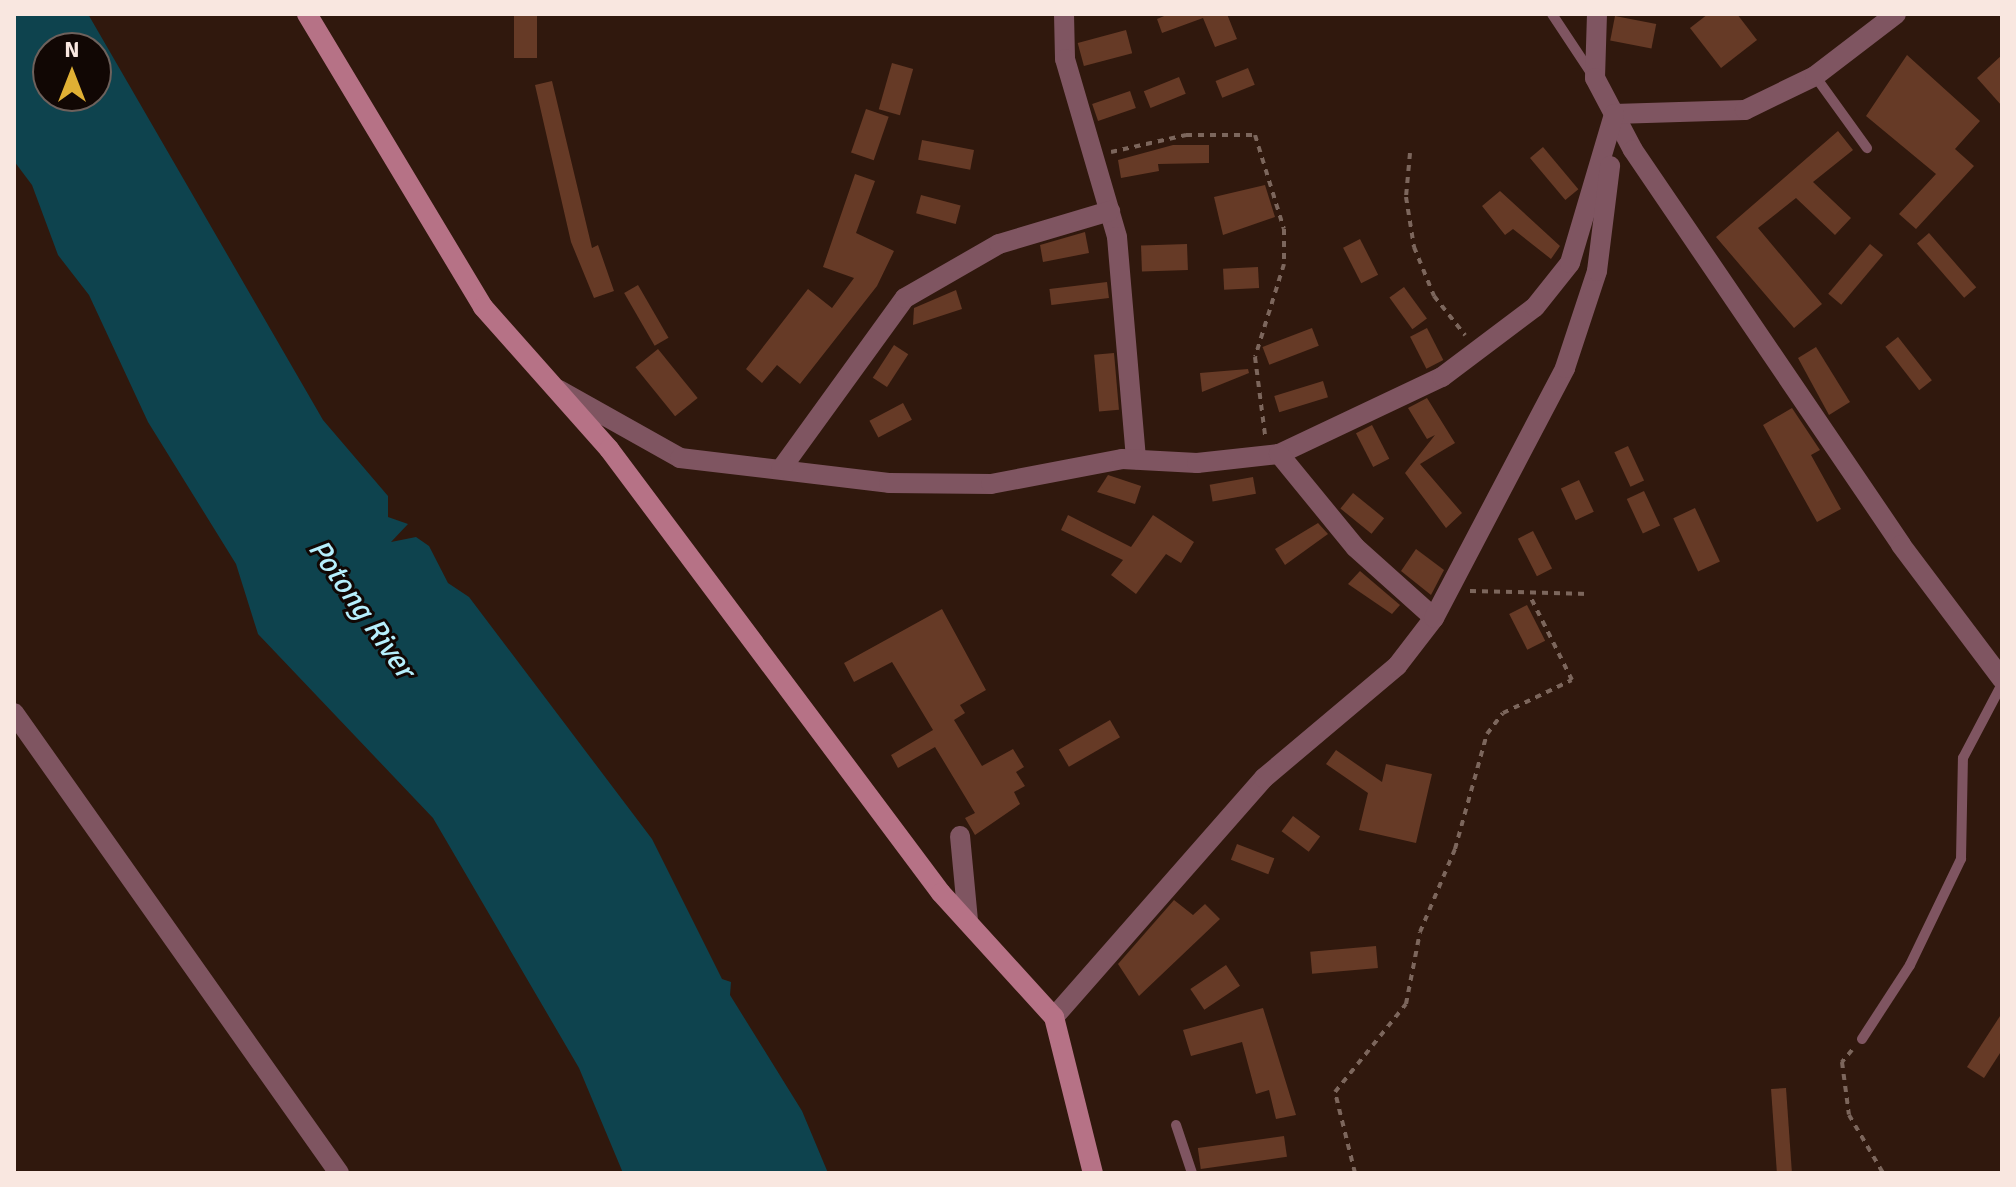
<!DOCTYPE html>
<style>
body{margin:0}
#map{position:relative;width:2016px;height:1187px;overflow:hidden;background:#30180d;font-family:Signika,sans-serif}
div>[style]{position:absolute}
[style*='--x']{left:calc(var(--x)*1px);top:calc(var(--y)*1px);width:calc(var(--w)*1px);rotate:calc(var(--a)*1deg)}
.water>*{inset:0;background:#0e434e}
.building>*{inset:0;background:#663a26;transform-origin:0 0}
.path>*{height:4px;margin-top:-2px;transform-origin:0;background:repeating-linear-gradient(90deg,#7c665c 0 6px,transparent 0 12px)}
.lane>*{height:10px;margin:-5px;padding:0 5px;transform-origin:5px;border-radius:5px;background:#7f5561}
.street>*{height:20px;margin:-10px;padding:0 10px;transform-origin:10px;border-radius:10px;background:#7f5561}
.secondary>*{height:20px;margin:-10px;padding:0 10px;transform-origin:10px;border-radius:10px;background:#b67286}
span{translate:-50% -50%;white-space:nowrap;text-align:center;line-height:1.15;-webkit-text-stroke:6px #110704;paint-order:stroke}
.water-label{font-size:30px;color:#b6effc;font-style:italic}
.frame{position:absolute;inset:0;border:16px solid #f9e7e0;pointer-events:none}
.north{position:absolute;left:32px;top:32px;width:80px;height:80px;box-sizing:border-box;background:#110704;border:2px solid #6e615c;border-radius:50%;rotate:0deg;font-size:22px;font-weight:700;line-height:32px;text-align:center;color:#f9e7e0}
.north::after{content:'';display:block;margin:auto;width:28px;height:36px;background:#e0b034;clip-path:polygon(50% 0,100% 100%,50% 72%,0 100%)}
</style>
<div id="map">
<div class="water">
<div style="clip-path:polygon(evenodd,14px 14px,88px 14px,323px 420px,388px 496px,388px 517px,408px 524px,391px 542px,416px 537px,429px 546px,448px 583px,469px 597px,652px 839px,722px 979px,731px 982px,730px 995px,802px 1111px,828px 1173px,623px 1173px,579px 1068px,433px 818px,258px 634px,236px 564px,148px 422px,89px 295px,58px 255px,32px 185px,14px 161px,14px 14px,48px 48px,96px 48px,96px 96px,48px 96px,48px 48px)"></div>
</div>
<div class="building">
<div style="left:514px;top:14px;width:23px;height:44px"></div>
<div style="clip-path:polygon(1169px 14px,1227px 14px,1237px 39px,1215px 47px,1203px 18px,1162px 33px,1157px 19px)"></div>
<div style="clip-path:polygon(1708px 14px,1737px 14px,1757px 40px,1721px 68px,1690px 28px)"></div>
<div style="left:1615px;top:16px;width:42px;height:25px;rotate:11deg"></div>
<div style="left:1126px;top:30px;width:24px;height:50px;rotate:75deg"></div>
<div style="clip-path:polygon(1907px 55px,1980px 121px,1955px 149px,1974px 166px,1916px 229px,1899px 214px,1936px 174px,1866px 116px)"></div>
<div style="clip-path:polygon(2002px 55px,2002px 106px,1977px 78px)"></div>
<div style="left:892px;top:63px;width:22px;height:48px;rotate:16deg"></div>
<div style="left:1248px;top:68px;width:18px;height:35px;rotate:68deg"></div>
<div style="left:1179px;top:77px;width:18px;height:38px;rotate:68deg"></div>
<div style="clip-path:polygon(552px 81px,592px 248px,598px 245px,614px 291px,594px 298px,571px 242px,535px 85px)"></div>
<div style="left:1130px;top:91px;width:18px;height:40px;rotate:71deg"></div>
<div style="left:866px;top:109px;width:24px;height:46px;rotate:19deg"></div>
<div style="clip-path:polygon(1838px 131px,1853px 150px,1813px 182px,1851px 218px,1835px 235px,1796px 198px,1758px 228px,1822px 304px,1794px 328px,1716px 237px)"></div>
<div style="left:922px;top:140px;width:53px;height:20px;rotate:11deg"></div>
<div style="clip-path:polygon(1173px 145px,1209px 145px,1209px 163px,1158px 164px,1159px 171px,1121px 178px,1118px 160px)"></div>
<div style="left:1543px;top:147px;width:55px;height:17px;rotate:50deg"></div>
<div style="clip-path:polygon(855px 174px,875px 181px,856px 233px,894px 251px,877px 286px,800px 384px,777px 365px,762px 383px,746px 369px,808px 289px,832px 308px,854px 278px,823px 267px)"></div>
<div style="clip-path:polygon(1265px 185px,1275px 217px,1223px 235px,1214px 197px)"></div>
<div style="clip-path:polygon(1500px 191px,1560px 246px,1551px 259px,1513px 229px,1505px 235px,1482px 206px)"></div>
<div style="left:921px;top:195px;width:41px;height:19px;rotate:15deg"></div>
<div style="clip-path:polygon(1085px 232px,1089px 253px,1043px 262px,1040px 245px)"></div>
<div style="left:1929px;top:233px;width:72px;height:16px;rotate:49deg"></div>
<div style="left:1360px;top:239px;width:40px;height:19px;rotate:63deg"></div>
<div style="left:1187px;top:244px;width:26px;height:46px;rotate:88deg"></div>
<div style="left:1870px;top:244px;width:17px;height:65px;rotate:40deg"></div>
<div style="left:1258px;top:267px;width:21px;height:35px;rotate:87deg"></div>
<div style="left:1107px;top:282px;width:16px;height:58px;rotate:83deg"></div>
<div style="left:638px;top:285px;width:61px;height:16px;rotate:60deg"></div>
<div style="left:1404px;top:287px;width:39px;height:18px;rotate:54deg"></div>
<div style="clip-path:polygon(956px 290px,962px 309px,913px 325px,914px 308px)"></div>
<div style="left:1312px;top:328px;width:19px;height:53px;rotate:69deg"></div>
<div style="left:1427px;top:328px;width:36px;height:19px;rotate:63deg"></div>
<div style="left:1898px;top:337px;width:55px;height:16px;rotate:52deg"></div>
<div style="left:894px;top:345px;width:17px;height:39px;rotate:33deg"></div>
<div style="clip-path:polygon(1816px 347px,1850px 402px,1829px 415px,1798px 358px)"></div>
<div style="left:658px;top:349px;width:63px;height:29px;rotate:51deg"></div>
<div style="left:1114px;top:353px;width:57px;height:20px;rotate:85deg"></div>
<div style="clip-path:polygon(1248px 369px,1249px 373px,1202px 392px,1200px 373px)"></div>
<div style="left:1323px;top:381px;width:17px;height:51px;rotate:73deg"></div>
<div style="clip-path:polygon(1427px 398px,1455px 443px,1420px 464px,1462px 513px,1446px 528px,1405px 473px,1435px 435px,1427px 439px,1408px 408px)"></div>
<div style="left:903px;top:403px;width:19px;height:38px;rotate:62deg"></div>
<div style="clip-path:polygon(1792px 408px,1820px 450px,1811px 455px,1841px 509px,1817px 522px,1763px 425px)"></div>
<div style="left:1372px;top:425px;width:38px;height:18px;rotate:63deg"></div>
<div style="left:1628px;top:446px;width:38px;height:15px;rotate:65deg"></div>
<div style="clip-path:polygon(1108px 475px,1141px 486px,1135px 504px,1097px 492px)"></div>
<div style="left:1253px;top:477px;width:17px;height:44px;rotate:80deg"></div>
<div style="left:1579px;top:480px;width:35px;height:20px;rotate:65deg"></div>
<div style="left:1644px;top:491px;width:38px;height:19px;rotate:65deg"></div>
<div style="left:1353px;top:493px;width:40px;height:20px;rotate:39deg"></div>
<div style="left:1695px;top:508px;width:59px;height:24px;rotate:65deg"></div>
<div style="clip-path:polygon(1068px 515px,1131px 547px,1153px 515px,1194px 542px,1181px 563px,1166px 554px,1136px 594px,1111px 575px,1123px 560px,1061px 530px)"></div>
<div style="clip-path:polygon(1318px 523px,1328px 534px,1285px 565px,1275px 549px)"></div>
<div style="left:1533px;top:531px;width:42px;height:17px;rotate:63deg"></div>
<div style="clip-path:polygon(1416px 549px,1444px 570px,1431px 595px,1401px 571px)"></div>
<div style="clip-path:polygon(1360px 571px,1400px 605px,1392px 614px,1348px 584px)"></div>
<div style="left:1527px;top:605px;width:40px;height:20px;rotate:63deg"></div>
<div style="clip-path:polygon(942px 609px,986px 690px,960px 705px,965px 713px,954px 720px,982px 766px,1013px 749px,1024px 767px,1016px 772px,1025px 786px,1014px 792px,1020px 804px,975px 835px,965px 818px,975px 813px,935px 747px,898px 768px,891px 755px,933px 730px,892px 662px,854px 682px,844px 663px)"></div>
<div style="left:1110px;top:720px;width:20px;height:59px;rotate:60deg"></div>
<div style="clip-path:polygon(1336px 750px,1382px 782px,1386px 764px,1432px 774px,1416px 843px,1359px 830px,1368px 793px,1326px 764px)"></div>
<div style="left:1293px;top:816px;width:34px;height:19px;rotate:37deg"></div>
<div style="left:1237px;top:844px;width:40px;height:17px;rotate:21deg"></div>
<div style="clip-path:polygon(1174px 900px,1193px 915px,1205px 904px,1220px 919px,1139px 996px,1118px 964px)"></div>
<div style="left:1376px;top:946px;width:22px;height:66px;rotate:85deg"></div>
<div style="left:1226px;top:965px;width:25px;height:43px;rotate:56deg"></div>
<div style="clip-path:polygon(1263px 1008px,1296px 1115px,1276px 1119px,1269px 1090px,1256px 1094px,1242px 1042px,1191px 1056px,1183px 1030px)"></div>
<div style="clip-path:polygon(2002px 1013px,2002px 1050px,1984px 1078px,1967px 1067px)"></div>
<div style="left:1786px;top:1088px;width:85px;height:15px;rotate:86deg"></div>
<div style="left:1284px;top:1136px;width:21px;height:87px;rotate:82deg"></div>
</div>
<div class="path">
<div style="--x:1111;--y:152;--w:77;--a:-12.8"></div>
<div style="--x:1186;--y:135;--w:69;--a:0"></div>
<div style="--x:1255;--y:135;--w:98;--a:72.9"></div>
<div style="--x:1284;--y:229;--w:35;--a:90"></div>
<div style="--x:1284;--y:264;--w:97;--a:107.3"></div>
<div style="--x:1255;--y:357;--w:79;--a:82.7"></div>
<div style="--x:1410;--y:153;--w:44;--a:95.2"></div>
<div style="--x:1406;--y:197;--w:51;--a:80.9"></div>
<div style="--x:1414;--y:247;--w:53;--a:67.8"></div>
<div style="--x:1434;--y:296;--w:50;--a:51.5"></div>
<div style="--x:1470;--y:591;--w:119;--a:1.4"></div>
<div style="--x:1852;--y:1050;--w:16;--a:130"></div>
<div style="--x:1842;--y:1062;--w:53;--a:82.5"></div>
<div style="--x:1849;--y:1115;--w:67;--a:59.6"></div>
<div style="--x:1355;--y:1173;--w:83;--a:-103.9"></div>
<div style="--x:1335;--y:1092;--w:113;--a:-51.1"></div>
<div style="--x:1406;--y:1004;--w:73;--a:-79"></div>
<div style="--x:1420;--y:932;--w:90;--a:-67.1"></div>
<div style="--x:1455;--y:849;--w:119;--a:-74.5"></div>
<div style="--x:1487;--y:734;--w:26;--a:-53"></div>
<div style="--x:1503;--y:713;--w:76;--a:-25.6"></div>
<div style="--x:1572;--y:680;--w:92;--a:-116.6"></div>
</div>
<div class="lane">
<div style="--x:1552;--y:14;--w:71;--a:56.5"></div>
<div style="--x:1815;--y:76;--w:89;--a:54.2"></div>
<div style="--x:1862;--y:1039;--w:88;--a:-57"></div>
<div style="--x:1910;--y:965;--w:118;--a:-64.3"></div>
<div style="--x:1961;--y:859;--w:101;--a:-88.9"></div>
<div style="--x:1963;--y:758;--w:84;--a:-62.2"></div>
<div style="--x:1176;--y:1125;--w:51;--a:71.6"></div>
</div>
<div class="street">
<div style="--x:1064;--y:14;--w:45;--a:88.7"></div>
<div style="--x:1065;--y:59;--w:185;--a:73.7"></div>
<div style="--x:1117;--y:237;--w:223;--a:85.1"></div>
<div style="--x:1597;--y:14;--w:64;--a:91.8"></div>
<div style="--x:1595;--y:78;--w:81;--a:62.2"></div>
<div style="--x:1633;--y:150;--w:477;--a:55.8"></div>
<div style="--x:1901;--y:545;--w:168;--a:53"></div>
<div style="--x:1614;--y:114;--w:131;--a:-1.7"></div>
<div style="--x:1745;--y:110;--w:78;--a:-25.9"></div>
<div style="--x:1815;--y:76;--w:102;--a:-37.4"></div>
<div style="--x:559;--y:390;--w:139;--a:29.3"></div>
<div style="--x:680;--y:458;--w:210;--a:6.8"></div>
<div style="--x:889;--y:483;--w:102;--a:0.6"></div>
<div style="--x:991;--y:484;--w:133;--a:-10.8"></div>
<div style="--x:1122;--y:459;--w:75;--a:3.1"></div>
<div style="--x:1197;--y:463;--w:82;--a:-6.3"></div>
<div style="--x:1279;--y:454;--w:180;--a:-25.3"></div>
<div style="--x:1442;--y:377;--w:116;--a:-37"></div>
<div style="--x:1535;--y:307;--w:56;--a:-51.5"></div>
<div style="--x:1570;--y:263;--w:155;--a:-73.5"></div>
<div style="--x:1279;--y:454;--w:120;--a:50.7"></div>
<div style="--x:1355;--y:547;--w:106;--a:41.9"></div>
<div style="--x:781;--y:469;--w:211;--a:-54.1"></div>
<div style="--x:905;--y:298;--w:108;--a:-29.9"></div>
<div style="--x:999;--y:244;--w:116;--a:-16.6"></div>
<div style="--x:14;--y:713;--w:563;--a:54.76"></div>
<div style="--x:960;--y:836;--w:85;--a:84.6"></div>
<div style="--x:1054;--y:1017;--w:318;--a:-48.7"></div>
<div style="--x:1264;--y:778;--w:174;--a:-40.1"></div>
<div style="--x:1397;--y:666;--w:61;--a:-52.4"></div>
<div style="--x:1434;--y:618;--w:282;--a:-62.3"></div>
<div style="--x:1565;--y:368;--w:102;--a:-71.7"></div>
<div style="--x:1597;--y:271;--w:106;--a:-82.9"></div>
</div>
<div class="secondary">
<div style="--x:307;--y:14;--w:342;--a:59"></div>
<div style="--x:483;--y:307;--w:190;--a:48.4"></div>
<div style="--x:609;--y:449;--w:554;--a:53.21"></div>
<div style="--x:941;--y:893;--w:168;--a:47.7"></div>
<div style="--x:1054;--y:1017;--w:161;--a:76"></div>
</div>
<div class="water-label">
<span style="left:361px;top:609px;rotate:55deg">Potong River</span>
</div>
<div class="frame"></div>
<div class="north">N</div>
</div>
